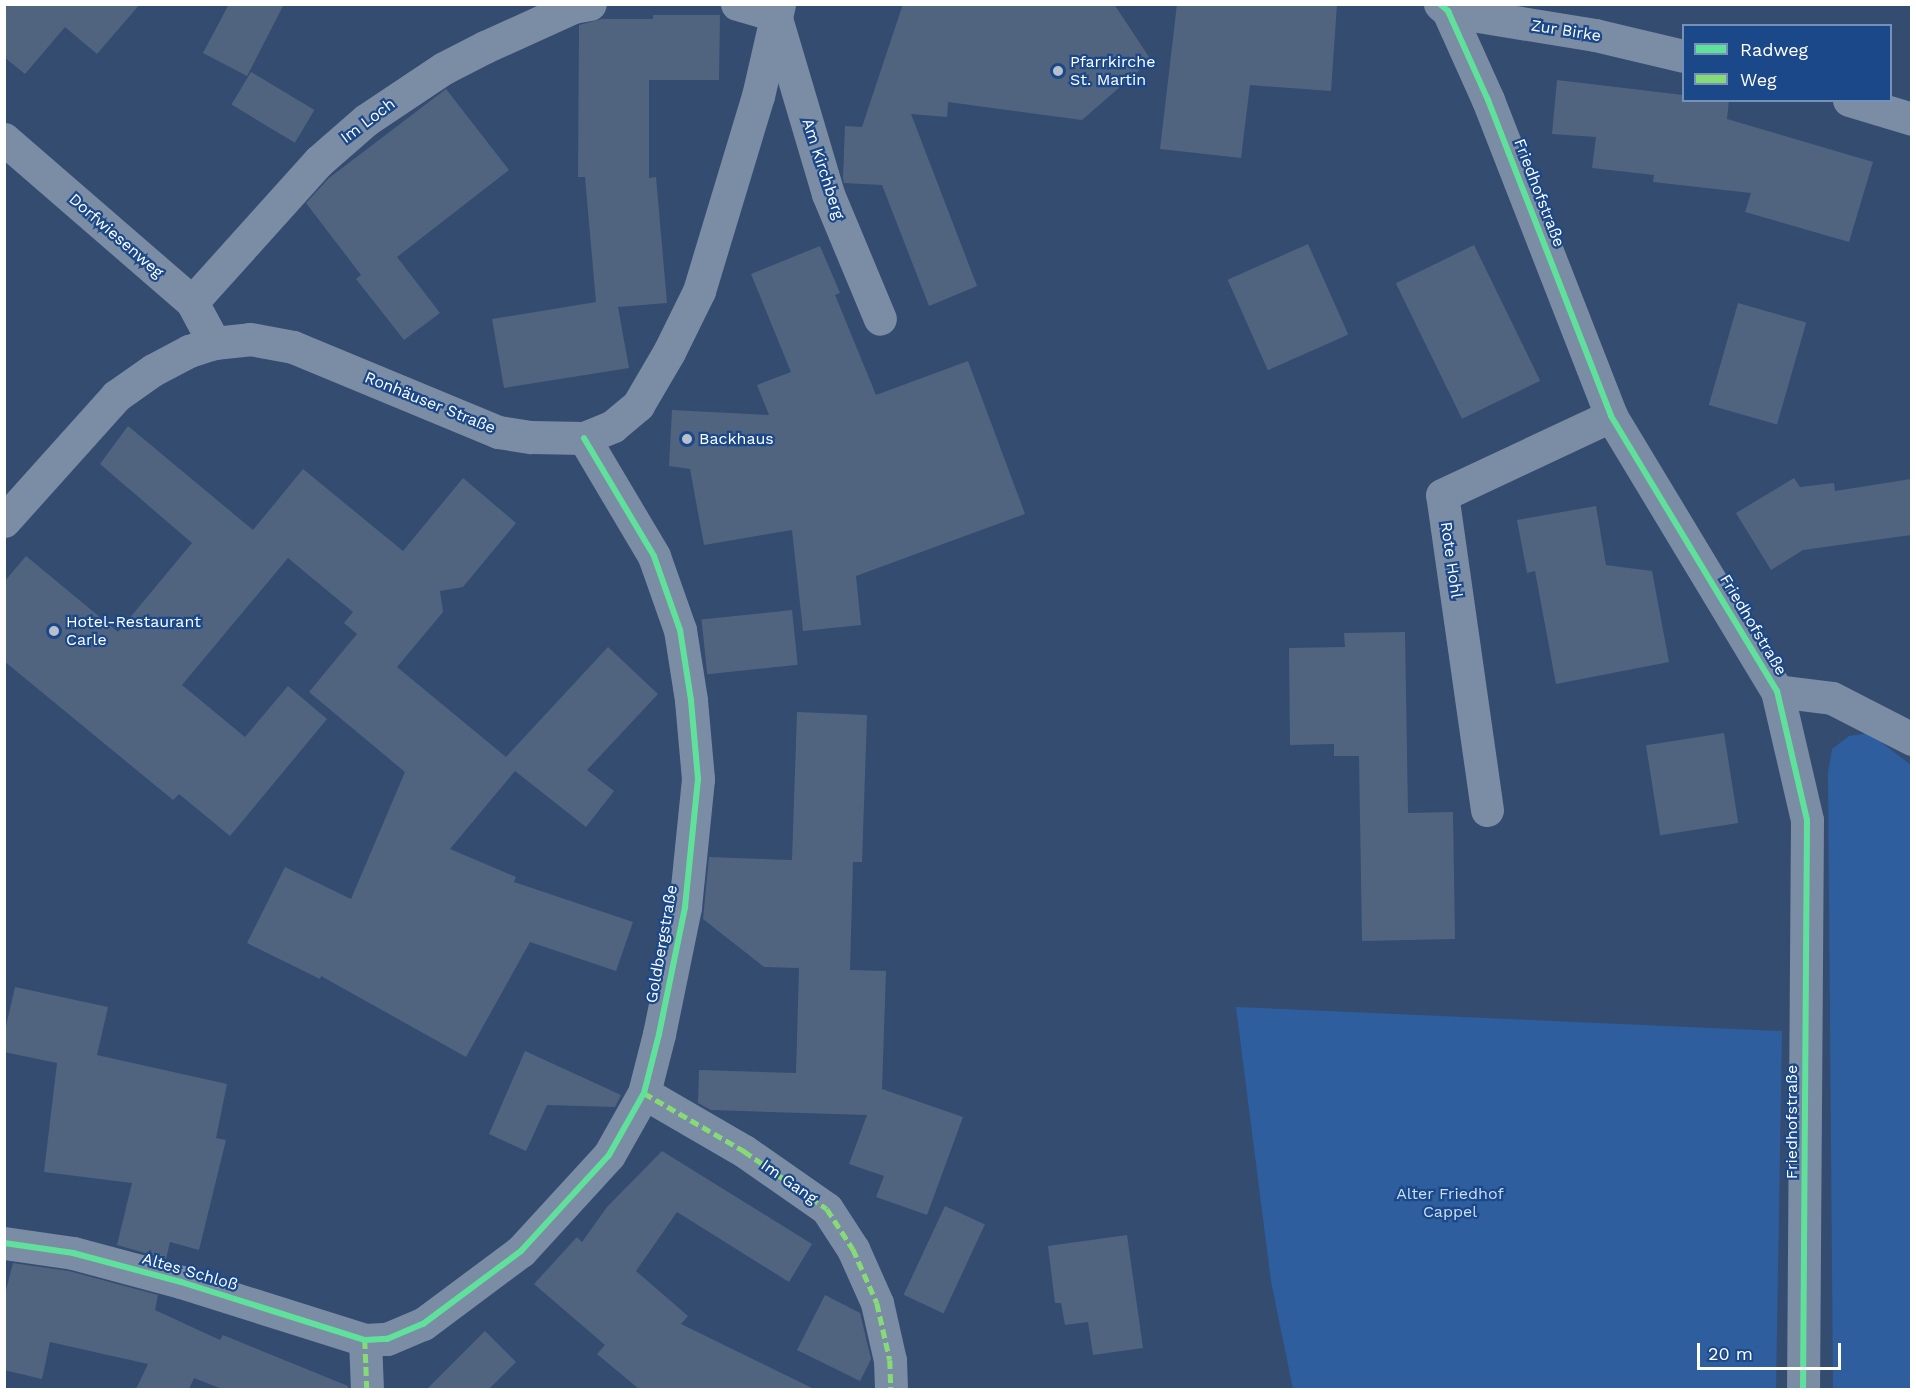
<!DOCTYPE html>
<meta charset="utf-8">
<style>
body{margin:0}
#map{position:relative;width:1916px;height:1394px;overflow:hidden;background:#344c70;font-family:"Work Sans",sans-serif}
div>[style]{position:absolute}
[style*='--x']{left:calc(var(--x)*1px);top:calc(var(--y)*1px);width:calc(var(--w)*1px);rotate:calc(var(--a)*1deg)}
.green>*{inset:0;background:#2f5e9f}
.building>*{inset:0;background:#506480;transform-origin:0 0}
.minor>*{height:33px;margin:-16.5px;padding:0 16.5px;transform-origin:16.5px;border-radius:16.5px;background:#7b8ca5}
.tertiary>*{height:33px;margin:-16.5px;padding:0 16.5px;transform-origin:16.5px;border-radius:16.5px;background:#7b8ca5}
.quiet>*{height:4.5px;margin-top:-2.25px;transform-origin:0;background:repeating-linear-gradient(90deg,#86db77 0 9px,transparent 0 13.5px)}
.cycleway>*{height:6px;margin:-3px;padding:0 3px;transform-origin:3px;border-radius:3px;background:#60e19b}
.dots>*{width:16px;height:16px;translate:-50% -50%;box-sizing:border-box;border:3px solid #1b4888;border-radius:50%}
span{translate:-50% -50%;white-space:nowrap;text-align:center;line-height:1.15;-webkit-text-stroke:4.5px #1b4888;paint-order:stroke}
.street-label{font-size:16px;color:#fff}
.poi-label{font-size:16px;color:#fff}
.left{translate:0 -50%;text-align:left}
.park-label{font-size:16px;color:#cadef9}
.frame{position:absolute;inset:0;border:6px solid #fff;pointer-events:none}
.legend{position:absolute;left:1682px;top:24px;width:210px;height:78px;box-sizing:border-box;background:#1b4888;border:2px solid #7691b8;margin:0;padding:8px 10px;list-style:none;font-size:18px;color:#fff}
.legend li{display:flex;align-items:center;gap:12px;height:30px}
.legend b{width:30px;border:2px solid #7691b8}
.scale{position:absolute;left:1697px;top:1343px;width:144px;height:27px;box-sizing:border-box;border:3px solid #fff;border-top:0;padding-left:8px;font-size:18px;line-height:21px;white-space:nowrap;color:#fff;-webkit-text-stroke:4px #1b4888;paint-order:stroke}
</style>
<div id="map">
<div class="green">
<div style="clip-path:polygon(1869px 733px,1911px 765px,1911px 1389px,1833px 1389px,1828px 773px,1832px 749px,1849px 736px)"></div>
<div style="clip-path:polygon(1236px 1007px,1782px 1031px,1776px 1389px,1293px 1389px,1271px 1281px)"></div>
</div>
<div class="building">
<div style="clip-path:polygon(4px 4px,140px 4px,97px 54px,65px 27px,25px 74px,4px 57px)"></div>
<div style="clip-path:polygon(229px 4px,284px 4px,247px 76px,203px 53px)"></div>
<div style="clip-path:polygon(903px 4px,1114px 4px,1151px 60px,1082px 120px,948px 102px,947px 117px,911px 114px,977px 286px,929px 306px,882px 185px,844px 183px,843px 178px,845px 126px,862px 127px)"></div>
<div style="clip-path:polygon(1177px 4px,1337px 4px,1331px 91px,1250px 85px,1241px 158px,1160px 149px)"></div>
<div style="clip-path:polygon(653px 15px,720px 15px,719px 80px,649px 80px,649px 178px,656px 177px,667px 303px,618px 307px,629px 368px,504px 388px,492px 319px,596px 302px,585px 177px,578px 177px,579px 25px,602px 19px,653px 19px)"></div>
<div style="left:251px;top:72px;width:74px;height:38px;rotate:31deg"></div>
<div style="clip-path:polygon(1557px 80px,1683px 95px,1683px 100px,1729px 100px,1727px 119px,1873px 162px,1849px 242px,1745px 212px,1751px 193px,1653px 182px,1654px 175px,1592px 168px,1596px 137px,1552px 134px)"></div>
<div style="clip-path:polygon(446px 89px,509px 170px,397px 257px,440px 313px,404px 340px,356px 279px,361px 275px,306px 203px,329px 178px)"></div>
<div style="left:1308px;top:244px;width:99px;height:88px;rotate:66deg"></div>
<div style="left:1474px;top:245px;width:151px;height:87px;rotate:64deg"></div>
<div style="clip-path:polygon(820px 246px,840px 293px,835px 295px,876px 395px,968px 361px,1025px 514px,856px 576px,861px 625px,803px 631px,792px 530px,704px 545px,690px 469px,669px 466px,672px 410px,769px 415px,757px 385px,791px 372px,751px 274px)"></div>
<div style="left:1738px;top:303px;width:71px;height:106px;rotate:16deg"></div>
<div style="clip-path:polygon(128px 426px,253px 530px,303px 469px,403px 551px,463px 478px,516px 523px,463px 587px,440px 591px,443px 612px,397px 667px,506px 757px,608px 647px,658px 694px,587px 770px,614px 791px,586px 827px,515px 771px,450px 849px,516px 877px,514px 882px,633px 922px,616px 971px,530px 942px,466px 1057px,321px 976px,320px 979px,247px 943px,285px 867px,351px 899px,405px 772px,309px 692px,357px 634px,344px 623px,353px 612px,288px 558px,182px 685px,245px 737px,288px 686px,327px 719px,230px 836px,179px 794px,173px 800px,4px 661px,4px 582px,26px 556px,118px 632px,192px 543px,100px 464px)"></div>
<div style="clip-path:polygon(1794px 478px,1800px 487px,1834px 483px,1835px 491px,1911px 479px,1911px 535px,1803px 550px,1771px 570px,1736px 513px)"></div>
<div style="clip-path:polygon(1596px 506px,1606px 565px,1652px 571px,1669px 662px,1556px 684px,1535px 571px,1527px 573px,1517px 520px)"></div>
<div style="left:792px;top:610px;width:55px;height:91px;rotate:84deg"></div>
<div style="clip-path:polygon(1405px 632px,1408px 813px,1453px 812px,1455px 939px,1362px 941px,1359px 756px,1334px 756px,1334px 744px,1290px 745px,1289px 648px,1345px 647px,1344px 633px)"></div>
<div style="clip-path:polygon(797px 712px,867px 715px,862px 862px,853px 862px,850px 970px,886px 971px,882px 1089px,963px 1117px,927px 1215px,876px 1197px,884px 1176px,849px 1164px,867px 1115px,711px 1110px,698px 1103px,699px 1070px,796px 1073px,799px 968px,764px 967px,703px 919px,709px 857px,792px 860px)"></div>
<div style="left:1724px;top:733px;width:91px;height:79px;rotate:81deg"></div>
<div style="clip-path:polygon(15px 987px,108px 1007px,97px 1055px,227px 1084px,216px 1138px,226px 1140px,199px 1250px,170px 1242px,166px 1259px,117px 1245px,132px 1183px,44px 1172px,57px 1063px,4px 1052px,4px 1035px)"></div>
<div style="clip-path:polygon(525px 1051px,621px 1095px,615px 1107px,547px 1105px,526px 1151px,489px 1134px)"></div>
<div style="clip-path:polygon(662px 1151px,812px 1244px,789px 1282px,677px 1212px,636px 1271px,688px 1316px,681px 1324px,814px 1389px,639px 1389px,597px 1354px,605px 1345px,534px 1284px,577px 1237px,582px 1242px,607px 1207px)"></div>
<div style="left:945px;top:1206px;width:44px;height:98px;rotate:25deg"></div>
<div style="clip-path:polygon(1127px 1235px,1143px 1348px,1093px 1355px,1088px 1322px,1065px 1325px,1061px 1303px,1055px 1303px,1048px 1246px)"></div>
<div style="clip-path:polygon(13px 1263px,69px 1271px,158px 1295px,155px 1310px,220px 1340px,223px 1335px,348px 1386px,348px 1389px,222px 1389px,194px 1378px,189px 1389px,136px 1389px,148px 1364px,50px 1342px,42px 1379px,4px 1370px,4px 1298px)"></div>
<div style="clip-path:polygon(825px 1295px,860px 1313px,871px 1359px,860px 1381px,797px 1350px)"></div>
<div style="clip-path:polygon(485px 1331px,516px 1362px,489px 1389px,427px 1389px)"></div>
</div>
<div class="minor">
<div style="--x:737;--y:4;--w:40;--a:16"></div>
<div style="--x:775;--y:15;--w:187;--a:73.5"></div>
<div style="--x:828;--y:194;--w:135;--a:67.4"></div>
<div style="--x:1440;--y:4;--w:11;--a:41"></div>
<div style="--x:1448;--y:11;--w:98;--a:65.8"></div>
<div style="--x:1488;--y:100;--w:339;--a:68.7"></div>
<div style="--x:1611;--y:416;--w:321;--a:58.9"></div>
<div style="--x:1777;--y:691;--w:132;--a:76.9"></div>
<div style="--x:1807;--y:820;--w:570;--a:90.4"></div>
<div style="--x:1448;--y:11;--w:149;--a:9.3"></div>
<div style="--x:1595;--y:35;--w:91;--a:13.3"></div>
<div style="--x:1849;--y:100;--w:66;--a:16.8"></div>
<div style="--x:4;--y:139;--w:249;--a:40.9"></div>
<div style="--x:192;--y:302;--w:47;--a:61.8"></div>
<div style="--x:192;--y:302;--w:190;--a:-48"></div>
<div style="--x:319;--y:161;--w:62;--a:-41.1"></div>
<div style="--x:366;--y:120;--w:94;--a:-33.7"></div>
<div style="--x:444;--y:68;--w:46;--a:-27.1"></div>
<div style="--x:485;--y:47;--w:97;--a:-24.4"></div>
<div style="--x:573;--y:7;--w:17;--a:-10"></div>
<div style="--x:1777;--y:691;--w:55;--a:7.3"></div>
<div style="--x:1832;--y:698;--w:90;--a:27.1"></div>
<div style="--x:1487;--y:810;--w:318;--a:-98.1"></div>
<div style="--x:1442;--y:495;--w:187;--a:-25.1"></div>
<div style="--x:644;--y:1093;--w:116;--a:30.1"></div>
<div style="--x:744;--y:1151;--w:101;--a:34.9"></div>
<div style="--x:827;--y:1209;--w:48;--a:57"></div>
<div style="--x:853;--y:1249;--w:59;--a:66"></div>
<div style="--x:877;--y:1303;--w:58;--a:77.2"></div>
<div style="--x:890;--y:1360;--w:30;--a:88"></div>
<div style="--x:4;--y:1243;--w:70;--a:8.2"></div>
<div style="--x:73;--y:1253;--w:112;--a:15"></div>
<div style="--x:181;--y:1282;--w:193;--a:17.5"></div>
<div style="--x:365;--y:1340;--w:22;--a:-3"></div>
<div style="--x:387;--y:1339;--w:39;--a:-23"></div>
<div style="--x:423;--y:1324;--w:122;--a:-36.7"></div>
<div style="--x:521;--y:1251;--w:130;--a:-47.5"></div>
<div style="--x:609;--y:1155;--w:71;--a:-60.6"></div>
<div style="--x:644;--y:1093;--w:61;--a:-75.7"></div>
<div style="--x:659;--y:1034;--w:130;--a:-78.4"></div>
<div style="--x:685;--y:907;--w:129;--a:-84.2"></div>
<div style="--x:698;--y:779;--w:79;--a:-95.1"></div>
<div style="--x:691;--y:700;--w:71;--a:-98.9"></div>
<div style="--x:680;--y:630;--w:78;--a:-109.4"></div>
<div style="--x:654;--y:556;--w:137;--a:-120.7"></div>
<div style="--x:365;--y:1340;--w:50;--a:87.7"></div>
</div>
<div class="tertiary">
<div style="--x:4;--y:521;--w:168;--a:-48.1"></div>
<div style="--x:116;--y:396;--w:45;--a:-35.1"></div>
<div style="--x:153;--y:370;--w:41;--a:-27.8"></div>
<div style="--x:189;--y:351;--w:26;--a:-18"></div>
<div style="--x:214;--y:343;--w:36;--a:-6"></div>
<div style="--x:250;--y:339;--w:44;--a:10.5"></div>
<div style="--x:293;--y:347;--w:222;--a:22.5"></div>
<div style="--x:498;--y:432;--w:33;--a:9"></div>
<div style="--x:531;--y:437;--w:53;--a:1.1"></div>
<div style="--x:584;--y:438;--w:31;--a:-22"></div>
<div style="--x:613;--y:426;--w:33;--a:-40"></div>
<div style="--x:638;--y:405;--w:61;--a:-59.7"></div>
<div style="--x:669;--y:352;--w:68;--a:-63.8"></div>
<div style="--x:699;--y:291;--w:204;--a:-73.2"></div>
<div style="--x:758;--y:96;--w:94;--a:-77.1"></div>
</div>
<div class="quiet">
<div style="--x:644;--y:1093;--w:116;--a:30.1"></div>
<div style="--x:744;--y:1151;--w:101;--a:34.9"></div>
<div style="--x:827;--y:1209;--w:48;--a:57"></div>
<div style="--x:853;--y:1249;--w:59;--a:66"></div>
<div style="--x:877;--y:1303;--w:58;--a:77.2"></div>
<div style="--x:890;--y:1360;--w:30;--a:88"></div>
<div style="--x:365;--y:1340;--w:50;--a:87.7"></div>
</div>
<div class="cycleway">
<div style="--x:1440;--y:4;--w:11;--a:41"></div>
<div style="--x:1448;--y:11;--w:98;--a:65.8"></div>
<div style="--x:1488;--y:100;--w:339;--a:68.7"></div>
<div style="--x:1611;--y:416;--w:321;--a:58.9"></div>
<div style="--x:1777;--y:691;--w:132;--a:76.9"></div>
<div style="--x:1807;--y:820;--w:570;--a:90.4"></div>
<div style="--x:4;--y:1243;--w:70;--a:8.2"></div>
<div style="--x:73;--y:1253;--w:112;--a:15"></div>
<div style="--x:181;--y:1282;--w:193;--a:17.5"></div>
<div style="--x:365;--y:1340;--w:22;--a:-3"></div>
<div style="--x:387;--y:1339;--w:39;--a:-23"></div>
<div style="--x:423;--y:1324;--w:122;--a:-36.7"></div>
<div style="--x:521;--y:1251;--w:130;--a:-47.5"></div>
<div style="--x:609;--y:1155;--w:71;--a:-60.6"></div>
<div style="--x:644;--y:1093;--w:61;--a:-75.7"></div>
<div style="--x:659;--y:1034;--w:130;--a:-78.4"></div>
<div style="--x:685;--y:907;--w:129;--a:-84.2"></div>
<div style="--x:698;--y:779;--w:79;--a:-95.1"></div>
<div style="--x:691;--y:700;--w:71;--a:-98.9"></div>
<div style="--x:680;--y:630;--w:78;--a:-109.4"></div>
<div style="--x:654;--y:556;--w:137;--a:-120.7"></div>
</div>
<div class="dots">
<div style="left:1058px;top:71px;background:#b8c0cd"></div>
<div style="left:687px;top:439px;background:#b8c0cd"></div>
<div style="left:54px;top:631px;background:#b8c0cd"></div>
</div>
<div class="street-label">
<span style="left:1566px;top:31px;rotate:9deg">Zur Birke</span>
<span style="left:368px;top:121px;rotate:-37deg">Im Loch</span>
<span style="left:823px;top:169px;rotate:72deg">Am Kirchberg</span>
<span style="left:1539px;top:193px;rotate:69deg">Friedhofstraße</span>
<span style="left:116px;top:236px;rotate:41deg">Dorfwiesenweg</span>
<span style="left:430px;top:403px;rotate:22deg">Ronhäuser Straße</span>
<span style="left:1451px;top:560px;rotate:82deg">Rote Hohl</span>
<span style="left:1753px;top:625px;rotate:59deg">Friedhofstraße</span>
<span style="left:662px;top:944px;rotate:-80deg">Goldbergstraße</span>
<span style="left:1792px;top:1122px;rotate:-90deg">Friedhofstraße</span>
<span style="left:789px;top:1182px;rotate:35deg">Im Gang</span>
<span style="left:190px;top:1272px;rotate:16deg">Altes Schloß</span>
</div>
<div class="poi-label">
<span class="left" style="left:1070px;top:71px">Pfarrkirche<br>St. Martin</span>
<span class="left" style="left:699px;top:439px">Backhaus</span>
<span class="left" style="left:66px;top:631px">Hotel-Restaurant<br>Carle</span>
</div>
<div class="park-label">
<span style="left:1450px;top:1203px">Alter Friedhof<br>Cappel</span>
</div>
<div class="frame"></div>
<ul class="legend">
<li><b style="height:8px;background:#60e19b"></b>Radweg</li>
<li><b style="height:8px;background:#86db77"></b>Weg</li>
</ul>
<div class="scale">20 m</div>
</div>
